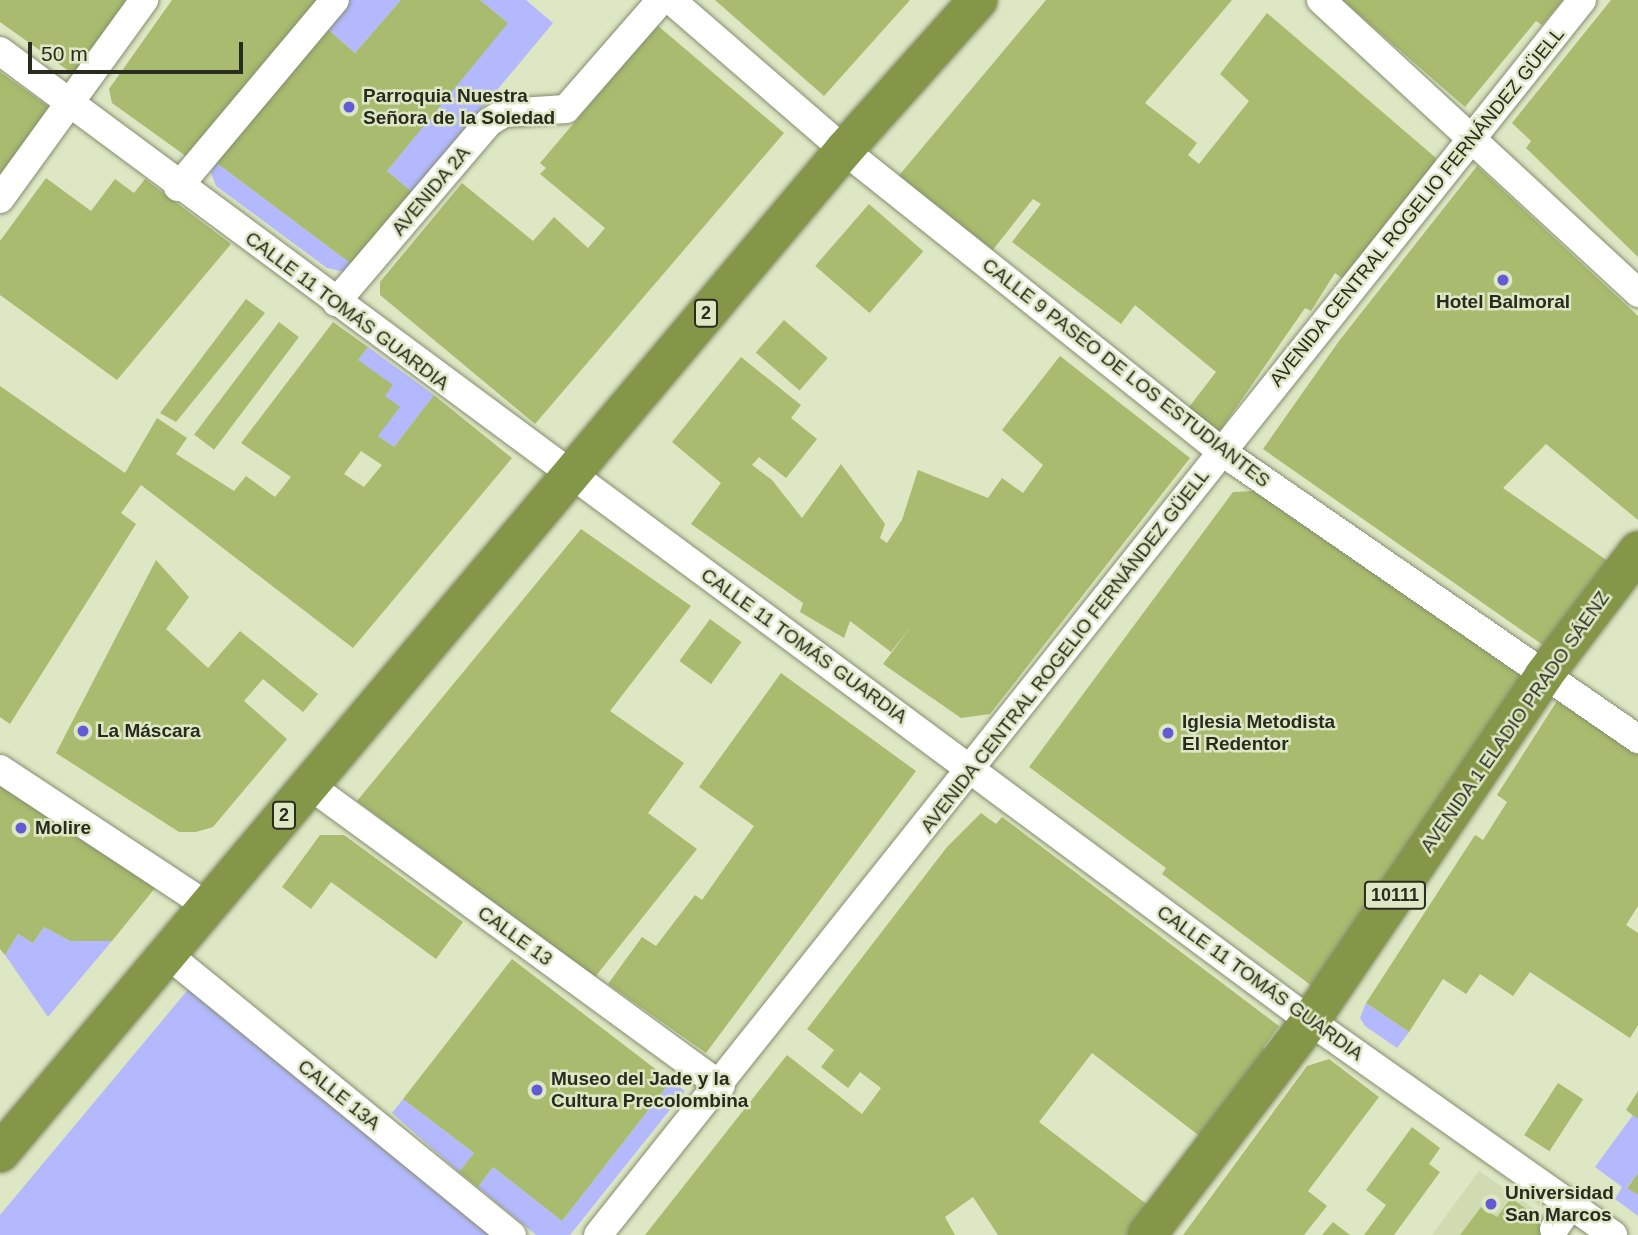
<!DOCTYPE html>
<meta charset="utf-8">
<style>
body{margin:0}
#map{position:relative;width:1638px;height:1235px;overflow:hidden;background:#dde7c4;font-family:Arial,sans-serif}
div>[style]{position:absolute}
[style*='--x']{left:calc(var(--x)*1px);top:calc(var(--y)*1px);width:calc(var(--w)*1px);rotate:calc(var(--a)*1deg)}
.built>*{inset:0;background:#d0dbb2}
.green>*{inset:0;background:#b4b9fe}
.building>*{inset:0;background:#a8bb6e;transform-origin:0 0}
.roads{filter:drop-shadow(0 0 2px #858e6e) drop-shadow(0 0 2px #858e6e)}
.minor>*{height:28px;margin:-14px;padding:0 14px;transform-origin:14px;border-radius:14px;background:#fff}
.highway>*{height:38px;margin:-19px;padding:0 19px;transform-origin:19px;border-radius:19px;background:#849648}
.dots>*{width:19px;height:19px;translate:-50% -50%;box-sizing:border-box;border:4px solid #dde7c4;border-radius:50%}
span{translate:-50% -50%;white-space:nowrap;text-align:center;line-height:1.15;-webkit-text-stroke:5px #dde7c4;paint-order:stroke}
.shield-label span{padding:2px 5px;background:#dde7c4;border:2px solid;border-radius:5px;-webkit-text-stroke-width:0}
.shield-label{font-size:18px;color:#282b1e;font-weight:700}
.poi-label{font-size:19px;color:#282b1e;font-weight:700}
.left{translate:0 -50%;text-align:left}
.street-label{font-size:19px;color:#282b1e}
.scale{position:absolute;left:28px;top:42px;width:215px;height:32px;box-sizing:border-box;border:4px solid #282b1e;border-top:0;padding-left:9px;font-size:21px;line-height:24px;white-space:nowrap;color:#282b1e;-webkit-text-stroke:5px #dde7c4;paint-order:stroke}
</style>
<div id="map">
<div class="built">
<div style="clip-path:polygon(1479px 1171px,1573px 1235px,1432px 1235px)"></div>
</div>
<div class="green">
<div style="clip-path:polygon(347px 0,401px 0,355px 53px,324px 26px)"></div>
<div style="clip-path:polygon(480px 0,526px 0,553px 23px,412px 192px,387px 171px,507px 22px)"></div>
<div style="clip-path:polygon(214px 161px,354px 266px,344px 272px,327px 268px,216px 186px,211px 173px)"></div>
<div style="clip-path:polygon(368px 347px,434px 395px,394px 447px,378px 436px,385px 396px,358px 360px)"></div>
<div style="clip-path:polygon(44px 927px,70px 941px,112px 941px,48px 1017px,5px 955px,18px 934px,33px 943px)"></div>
<div style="clip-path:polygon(191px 986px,494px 1235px,0 1235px,0 1215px)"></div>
<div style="clip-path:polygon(1366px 1003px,1409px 1032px,1397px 1048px,1365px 1026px,1360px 1018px)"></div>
<div style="clip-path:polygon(671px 1081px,685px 1091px,570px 1235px,536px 1235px,478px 1187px,493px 1167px,562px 1221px)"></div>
<div style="clip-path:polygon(403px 1099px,474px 1153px,459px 1172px,392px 1113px)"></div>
<div style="clip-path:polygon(1633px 1115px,1638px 1119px,1638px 1173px,1627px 1187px,1638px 1195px,1638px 1216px,1615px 1199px,1622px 1187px,1595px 1167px)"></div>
</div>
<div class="building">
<div style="clip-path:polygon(0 0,127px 0,73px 74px,0 22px)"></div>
<div style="clip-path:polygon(172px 0,321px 0,190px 159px,112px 103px,109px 89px)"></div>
<div style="clip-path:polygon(401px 0,480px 0,508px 23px,387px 171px,412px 192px,354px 266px,214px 161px,324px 26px,355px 53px)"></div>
<div style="clip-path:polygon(715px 0,910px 0,824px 96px)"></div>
<div style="clip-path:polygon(1046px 0,1232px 0,1145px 103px,1197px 143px,1188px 155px,1199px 164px,1249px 101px,1220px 74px,1267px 13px,1436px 158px,1432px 175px,1346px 281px,1335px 273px,1311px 311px,1305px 308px,1217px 435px,1186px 411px,1216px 372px,1135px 305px,1121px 324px,1012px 242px,1041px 204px,1033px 199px,992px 251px,896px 179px)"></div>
<div style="clip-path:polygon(1342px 0,1563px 0,1542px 25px,1536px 21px,1465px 107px)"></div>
<div style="clip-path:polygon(1611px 0,1638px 0,1638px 257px,1526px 148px,1531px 141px,1512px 123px)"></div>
<div style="clip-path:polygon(657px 25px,784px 133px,535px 424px,380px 295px,380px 282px,462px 183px,533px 241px,554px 217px,588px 248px,605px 228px,540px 174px,546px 168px,540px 163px)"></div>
<div style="clip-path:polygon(0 72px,52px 109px,0 180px)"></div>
<div style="clip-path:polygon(1477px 166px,1638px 316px,1638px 520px,1546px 444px,1503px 488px,1612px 564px,1550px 650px,1263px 449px,1339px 341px)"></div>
<div style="clip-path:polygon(46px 178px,91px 211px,115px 179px,134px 193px,145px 179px,231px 244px,117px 380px,0 295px,0 241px)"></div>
<div style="left:869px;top:204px;width:72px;height:82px;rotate:41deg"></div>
<div style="clip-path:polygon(246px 299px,265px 313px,176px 422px,160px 413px)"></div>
<div style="left:784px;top:320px;width:58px;height:43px;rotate:41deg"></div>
<div style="left:279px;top:322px;width:25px;height:141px;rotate:37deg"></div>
<div style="clip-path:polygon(evenodd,333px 322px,368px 347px,358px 360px,393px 385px,385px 396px,400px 407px,378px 436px,394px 447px,434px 395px,512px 458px,353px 648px,141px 485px,121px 513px,136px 524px,10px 724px,0 717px,0 386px,125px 473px,157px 418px,187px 438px,176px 454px,234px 491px,246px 476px,275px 497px,291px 477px,241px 443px,333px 322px,361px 451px,382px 465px,364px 487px,344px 474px,361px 451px)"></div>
<div style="clip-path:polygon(1060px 356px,1190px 458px,990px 714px,961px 718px,883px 664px,914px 623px,891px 652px,850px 621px,844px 638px,800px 612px,803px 603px,691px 524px,721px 483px,672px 442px,741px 357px,801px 405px,791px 418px,817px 439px,786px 478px,759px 457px,752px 465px,772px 480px,802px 518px,841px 464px,885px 524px,880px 538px,887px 543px,902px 520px,918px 470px,988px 498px,1002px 478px,1023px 493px,1043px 465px,1002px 430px)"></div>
<div style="clip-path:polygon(1254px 491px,1529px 680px,1316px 989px,1162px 874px,1166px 868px,1029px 767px,1233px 492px)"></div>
<div style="clip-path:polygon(581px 529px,691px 606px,610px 711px,684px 763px,648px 813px,697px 849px,595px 977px,357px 801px)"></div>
<div style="clip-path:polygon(156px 560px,189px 597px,166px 629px,208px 668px,240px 631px,318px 694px,303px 712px,263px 679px,244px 701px,287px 739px,213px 827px,196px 832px,179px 832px,56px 753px)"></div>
<div style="left:710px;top:619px;width:39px;height:52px;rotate:36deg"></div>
<div style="clip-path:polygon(781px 673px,916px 771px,706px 1053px,608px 984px,642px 937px,656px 946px,695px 895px,702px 900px,754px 826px,699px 787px)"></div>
<div style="clip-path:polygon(1557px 701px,1638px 753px,1638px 906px,1626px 925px,1638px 933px,1638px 1025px,1630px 1038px,1530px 972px,1513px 996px,1480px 974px,1466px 994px,1443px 979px,1409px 1032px,1366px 1003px,1475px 835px,1483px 840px,1507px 802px,1497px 795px)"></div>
<div style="clip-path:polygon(0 781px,151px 880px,155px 888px,112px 941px,70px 941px,44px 927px,33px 943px,18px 934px,5px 955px,0 949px)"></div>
<div style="clip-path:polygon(981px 813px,996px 824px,1002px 817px,1279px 1026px,1263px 1048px,1269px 1053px,1202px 1138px,1092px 1053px,1039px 1122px,1149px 1206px,1127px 1235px,998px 1235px,973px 1197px,945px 1217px,955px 1235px,645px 1235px,787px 1055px,862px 1114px,881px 1088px,860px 1072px,848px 1088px,821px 1067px,834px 1050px,807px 1029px,947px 847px)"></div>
<div style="clip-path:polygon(320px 835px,344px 835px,463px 922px,436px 959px,331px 882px,311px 909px,282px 887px)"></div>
<div style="clip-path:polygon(512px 959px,671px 1081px,562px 1221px,493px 1167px,478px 1187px,459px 1172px,474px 1153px,403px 1099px)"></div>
<div style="clip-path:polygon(1329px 1059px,1379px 1097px,1308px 1191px,1327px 1206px,1304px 1235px,1183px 1235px,1307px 1066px)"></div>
<div style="left:1558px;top:1083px;width:30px;height:62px;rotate:33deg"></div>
<div style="clip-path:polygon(1638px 1091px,1638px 1119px,1626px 1110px)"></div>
<div style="clip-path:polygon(1412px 1127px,1440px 1148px,1429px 1164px,1440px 1172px,1394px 1235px,1364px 1235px,1386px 1205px,1366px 1190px)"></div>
<div style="clip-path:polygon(1638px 1173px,1638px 1195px,1627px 1188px)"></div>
<div style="clip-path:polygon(1511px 1198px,1563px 1235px,1460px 1235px,1481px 1207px,1497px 1217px)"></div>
<div style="clip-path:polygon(1333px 1222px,1350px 1235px,1322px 1235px)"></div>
</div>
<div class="roads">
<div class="minor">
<div style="--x:671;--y:0;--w:229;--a:40.9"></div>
<div style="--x:844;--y:150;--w:482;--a:38.6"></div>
<div style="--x:1221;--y:451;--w:507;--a:34.63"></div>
<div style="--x:1321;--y:0;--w:432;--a:42.7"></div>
<div style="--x:0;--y:51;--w:1630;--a:36.52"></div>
<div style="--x:1310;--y:1021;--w:371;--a:35.2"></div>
<div style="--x:178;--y:187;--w:244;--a:-50"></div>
<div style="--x:0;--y:199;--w:246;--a:-54.1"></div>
<div style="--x:336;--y:302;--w:236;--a:-49.6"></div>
<div style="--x:489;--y:122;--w:17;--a:-31"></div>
<div style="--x:504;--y:113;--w:62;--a:-3.7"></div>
<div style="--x:566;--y:109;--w:145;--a:-48.9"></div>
<div style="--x:0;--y:769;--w:249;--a:33.4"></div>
<div style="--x:309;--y:785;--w:510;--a:36.15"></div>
<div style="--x:167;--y:954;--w:445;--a:39.2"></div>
<div style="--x:1554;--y:1229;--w:29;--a:-55"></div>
<div style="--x:598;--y:1235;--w:1579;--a:-51.45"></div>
</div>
<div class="highway">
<div style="--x:0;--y:1153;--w:1311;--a:-49.92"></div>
<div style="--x:844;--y:150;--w:201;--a:-48.2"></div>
<div style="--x:1147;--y:1235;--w:269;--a:-52.7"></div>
<div style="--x:1310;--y:1021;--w:418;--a:-55.9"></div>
<div style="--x:1544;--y:675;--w:156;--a:-52.8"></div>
</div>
</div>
<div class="dots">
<div style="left:349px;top:107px;background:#625bd4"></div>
<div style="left:1503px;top:280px;background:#625bd4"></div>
<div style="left:83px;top:731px;background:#625bd4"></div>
<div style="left:1168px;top:733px;background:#625bd4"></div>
<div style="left:21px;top:828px;background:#625bd4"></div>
<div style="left:537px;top:1090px;background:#625bd4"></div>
<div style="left:1491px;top:1204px;background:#625bd4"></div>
</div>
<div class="shield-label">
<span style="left:706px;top:313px">2</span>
<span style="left:284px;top:815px">2</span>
<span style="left:1395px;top:895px">10111</span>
</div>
<div class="poi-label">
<span class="left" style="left:363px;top:107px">Parroquia Nuestra<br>Señora de la Soledad</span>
<span style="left:1503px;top:302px">Hotel Balmoral</span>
<span class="left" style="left:1182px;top:733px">Iglesia Metodista<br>El Redentor</span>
<span class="left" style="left:97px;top:731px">La Máscara</span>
<span class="left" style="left:35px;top:828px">Molire</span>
<span class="left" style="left:551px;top:1090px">Museo del Jade y la<br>Cultura Precolombina</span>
<span class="left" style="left:1505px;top:1204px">Universidad<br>San Marcos</span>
</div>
<div class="street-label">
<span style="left:431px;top:191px;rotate:-50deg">AVENIDA 2A</span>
<span style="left:1417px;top:207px;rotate:-51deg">AVENIDA CENTRAL ROGELIO FERNÁNDEZ GÜELL</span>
<span style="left:347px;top:311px;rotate:37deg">CALLE 11 TOMÁS GUARDIA</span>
<span style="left:1126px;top:373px;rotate:38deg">CALLE 9 PASEO DE LOS ESTUDIANTES</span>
<span style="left:804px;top:646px;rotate:36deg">CALLE 11 TOMÁS GUARDIA</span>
<span style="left:1065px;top:651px;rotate:-52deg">AVENIDA CENTRAL ROGELIO FERNÁNDEZ GÜELL</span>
<span style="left:1515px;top:722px;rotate:-55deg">AVENIDA 1 ELADIO PRADO SÁENZ</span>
<span style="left:515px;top:936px;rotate:36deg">CALLE 13</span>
<span style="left:1260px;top:983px;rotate:36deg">CALLE 11 TOMÁS GUARDIA</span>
<span style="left:339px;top:1095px;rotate:39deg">CALLE 13A</span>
</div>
<div class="scale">50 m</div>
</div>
